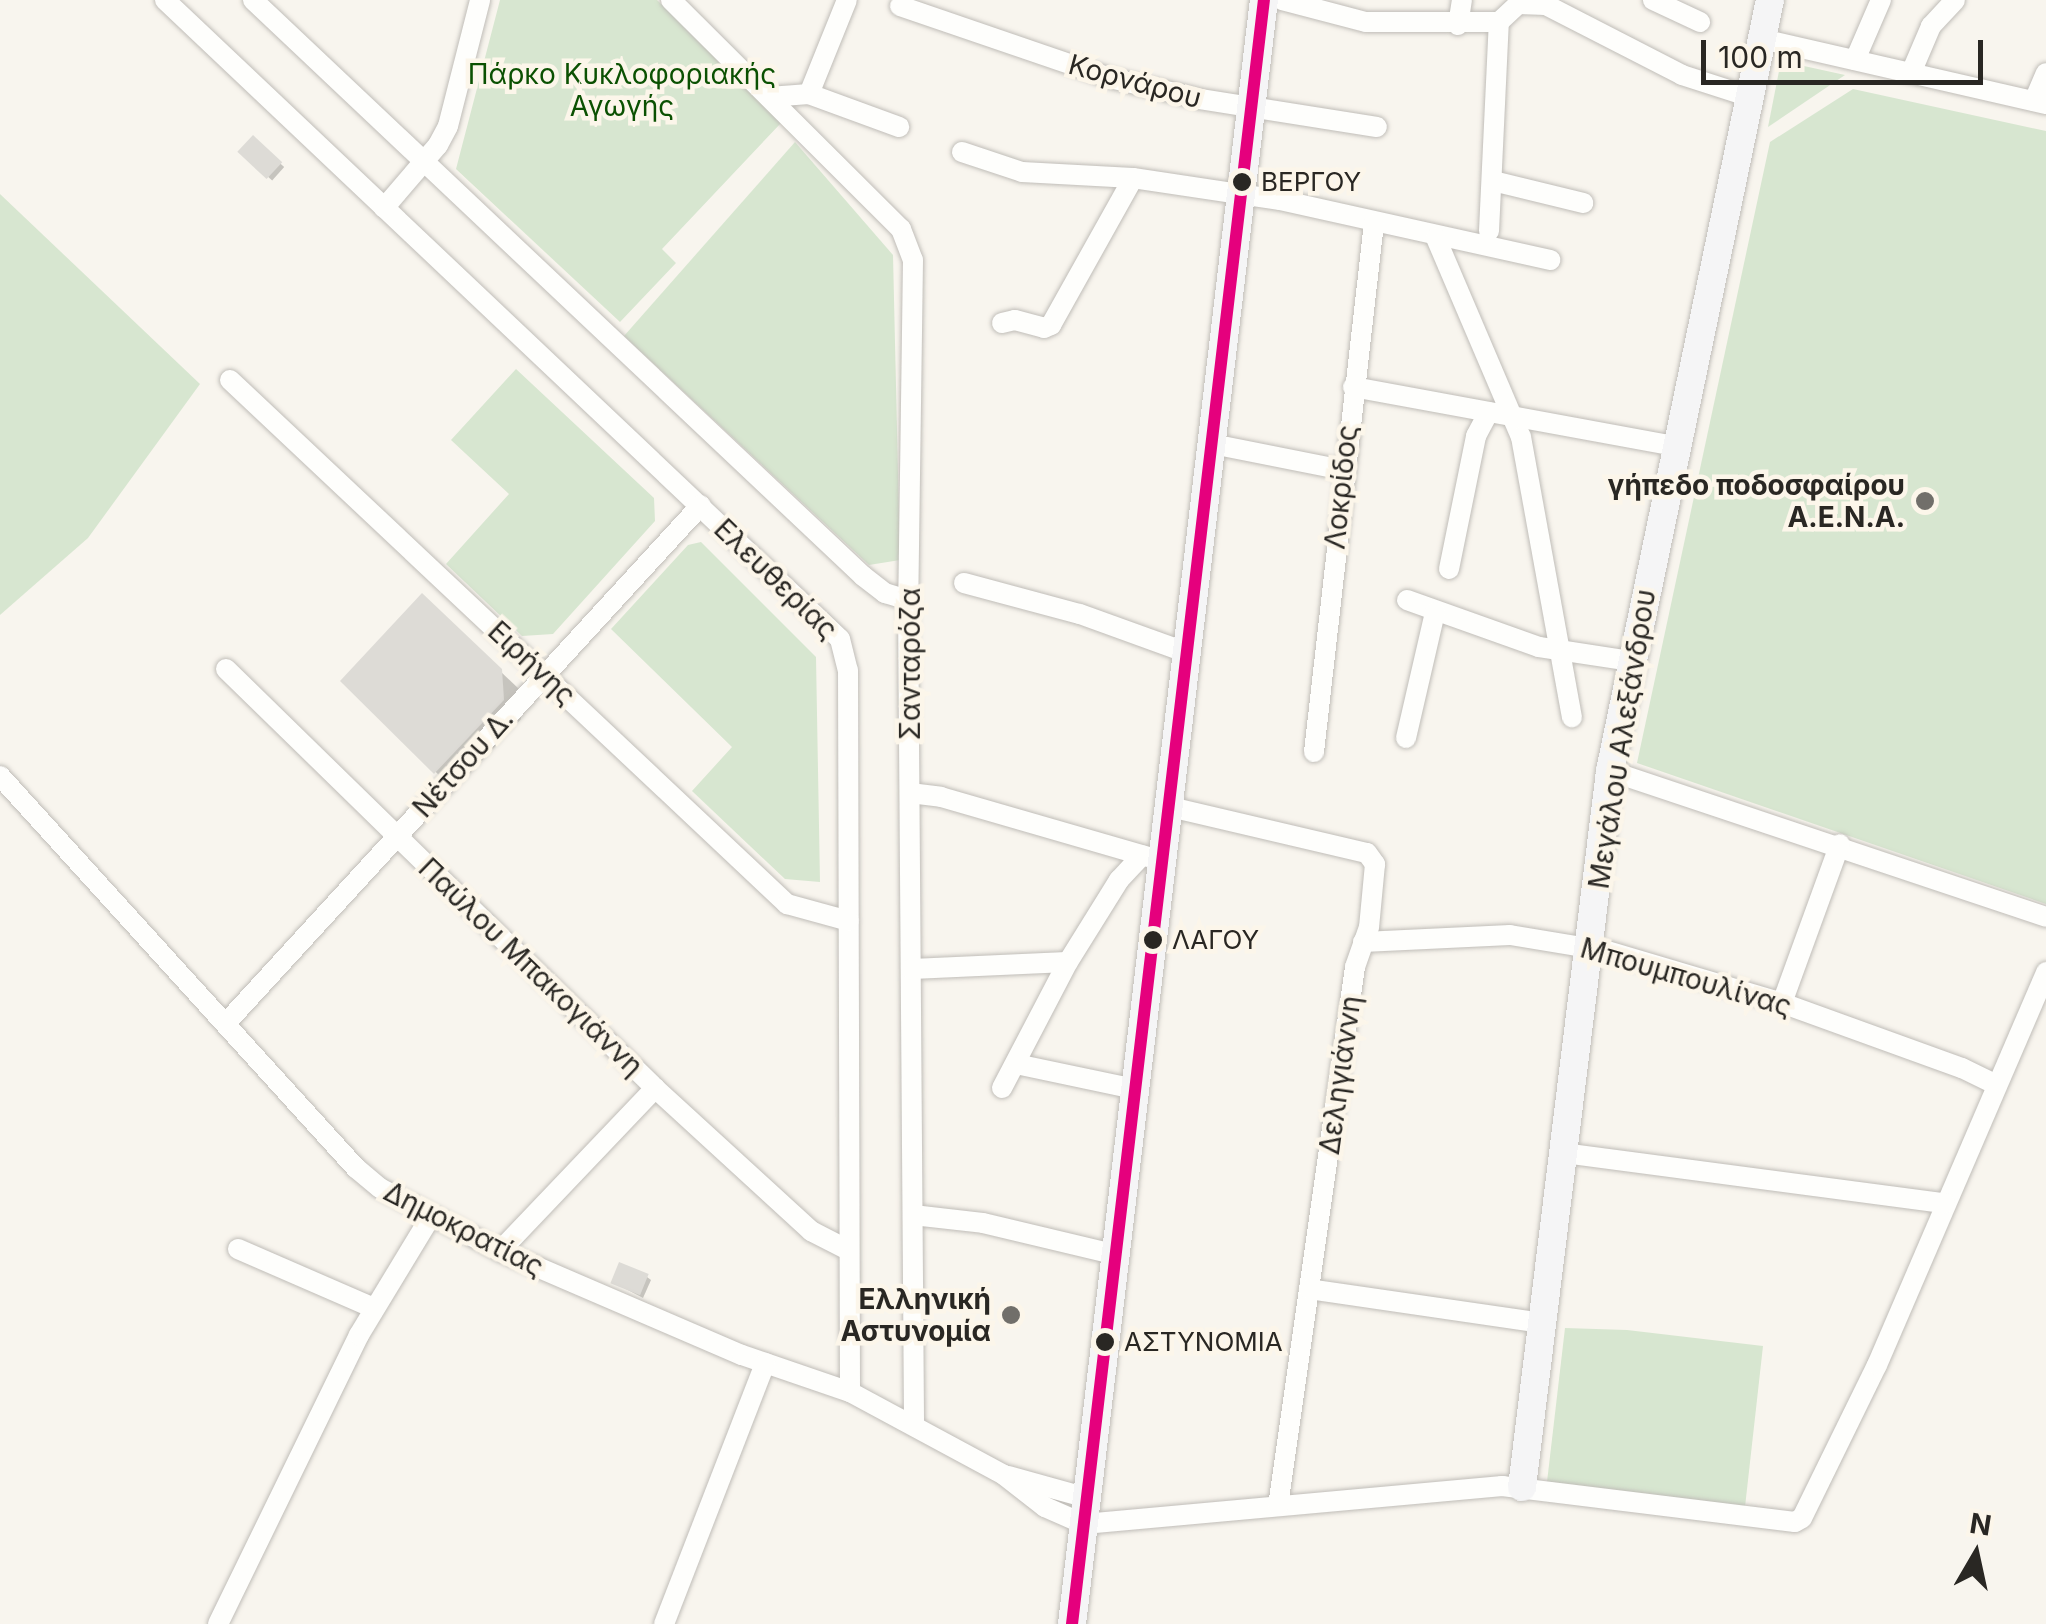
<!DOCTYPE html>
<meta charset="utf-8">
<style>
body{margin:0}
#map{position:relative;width:2046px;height:1624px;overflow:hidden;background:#f8f5ee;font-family:Inter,sans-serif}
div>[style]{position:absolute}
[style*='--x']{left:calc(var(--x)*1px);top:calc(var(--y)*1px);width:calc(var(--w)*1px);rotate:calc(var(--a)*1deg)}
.green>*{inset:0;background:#d7e6d0}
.shadow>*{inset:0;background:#0003;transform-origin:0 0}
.building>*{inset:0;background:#dddbd6;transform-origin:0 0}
.roads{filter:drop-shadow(0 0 2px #c0bdb8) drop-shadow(0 0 2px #c0bdb8)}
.street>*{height:20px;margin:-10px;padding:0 10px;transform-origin:10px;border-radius:10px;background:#fefefc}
.secondary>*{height:28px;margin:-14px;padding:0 14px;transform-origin:14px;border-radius:14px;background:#f5f5f6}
.bus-1>*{height:12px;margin:-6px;padding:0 6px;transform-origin:6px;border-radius:6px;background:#e5007d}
.dots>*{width:28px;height:28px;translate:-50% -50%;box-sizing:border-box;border:5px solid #fcf6ea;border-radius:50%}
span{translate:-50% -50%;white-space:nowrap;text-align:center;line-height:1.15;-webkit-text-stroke:9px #fcf6ea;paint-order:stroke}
.bus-label{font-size:26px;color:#292723}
.left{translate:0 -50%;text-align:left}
.park-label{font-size:28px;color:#0b5102}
.street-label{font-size:28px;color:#292723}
.poi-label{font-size:28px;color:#292723;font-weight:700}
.right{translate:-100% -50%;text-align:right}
.north{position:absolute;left:1926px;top:1504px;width:100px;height:100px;-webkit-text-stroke:8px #fcf6ea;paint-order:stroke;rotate:9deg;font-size:28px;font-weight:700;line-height:40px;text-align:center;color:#292723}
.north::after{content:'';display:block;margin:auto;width:35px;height:45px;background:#292723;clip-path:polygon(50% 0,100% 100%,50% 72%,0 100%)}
.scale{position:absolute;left:1701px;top:40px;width:282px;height:45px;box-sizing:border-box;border:5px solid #292723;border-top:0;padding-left:12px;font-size:30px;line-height:35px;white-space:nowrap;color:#292723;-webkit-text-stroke:8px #fcf6ea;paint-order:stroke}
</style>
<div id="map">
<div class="green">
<div style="clip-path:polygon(500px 0,657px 0,781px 123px,662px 249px,676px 263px,620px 322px,456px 169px)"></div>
<div style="clip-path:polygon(1781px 61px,1845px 75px,1768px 127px)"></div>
<div style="clip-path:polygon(1853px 89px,2046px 131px,2046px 904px,1637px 763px,1770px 142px)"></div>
<div style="clip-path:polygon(795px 142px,893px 255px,900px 560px,869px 565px,624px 336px)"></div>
<div style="clip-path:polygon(0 194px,200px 384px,88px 538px,0 615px)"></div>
<div style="clip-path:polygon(516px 369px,654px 498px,655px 521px,553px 634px,522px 636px,446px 564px,509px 494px,451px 440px)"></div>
<div style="clip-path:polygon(701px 542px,816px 657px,820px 882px,785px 879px,692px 791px,732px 747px,611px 629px,688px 545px)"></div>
<div style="clip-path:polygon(1565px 1328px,1627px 1330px,1763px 1346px,1745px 1507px,1547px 1482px)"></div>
</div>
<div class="shadow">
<div style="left:253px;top:139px;width:42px;height:18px;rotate:42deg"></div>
<div style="clip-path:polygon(500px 671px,520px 690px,521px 719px,454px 790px,344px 681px)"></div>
<div style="clip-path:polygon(647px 1277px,651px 1280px,643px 1298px,613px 1282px)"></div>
</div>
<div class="building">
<div style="left:253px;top:135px;width:40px;height:23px;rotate:43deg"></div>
<div style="clip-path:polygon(422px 593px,502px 669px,504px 700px,434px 774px,340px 681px)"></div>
<div style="left:619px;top:1262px;width:32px;height:23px;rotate:22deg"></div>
</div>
<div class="roads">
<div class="street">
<div style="--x:165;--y:0;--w:929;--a:43.43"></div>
<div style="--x:840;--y:639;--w:32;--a:76"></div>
<div style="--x:848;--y:670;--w:722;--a:89.84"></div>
<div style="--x:253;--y:0;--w:839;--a:43.36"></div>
<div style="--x:863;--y:576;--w:28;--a:38"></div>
<div style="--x:885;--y:593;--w:24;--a:17"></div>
<div style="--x:671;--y:0;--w:325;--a:44.9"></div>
<div style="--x:901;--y:229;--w:33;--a:69"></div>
<div style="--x:913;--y:260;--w:340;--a:90.8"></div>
<div style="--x:908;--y:600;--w:826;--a:89.58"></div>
<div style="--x:1282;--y:0;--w:87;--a:14.7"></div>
<div style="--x:1366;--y:22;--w:133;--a:0"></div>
<div style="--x:1653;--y:0;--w:52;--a:25.1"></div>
<div style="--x:900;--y:6;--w:222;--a:18.9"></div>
<div style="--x:1110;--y:78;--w:92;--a:13.1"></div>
<div style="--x:1200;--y:99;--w:179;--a:9"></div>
<div style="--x:1458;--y:25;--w:25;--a:-81"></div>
<div style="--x:1762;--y:39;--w:291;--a:12.9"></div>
<div style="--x:1855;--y:60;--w:65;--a:-66.6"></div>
<div style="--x:1911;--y:73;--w:51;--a:-66.9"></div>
<div style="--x:1931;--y:26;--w:35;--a:-47"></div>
<div style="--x:809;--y:94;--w:96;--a:20.1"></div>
<div style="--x:769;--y:97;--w:40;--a:-4.3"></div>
<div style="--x:809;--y:94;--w:101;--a:-68"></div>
<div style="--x:2034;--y:101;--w:30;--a:-67"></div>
<div style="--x:962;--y:152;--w:63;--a:18.4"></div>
<div style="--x:1022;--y:172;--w:111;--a:3.1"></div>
<div style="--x:1133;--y:178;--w:149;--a:8.5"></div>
<div style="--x:1280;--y:200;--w:277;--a:12.5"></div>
<div style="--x:1493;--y:181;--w:93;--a:13.7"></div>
<div style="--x:384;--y:208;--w:83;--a:-49.4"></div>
<div style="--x:438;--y:145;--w:21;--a:-62"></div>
<div style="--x:448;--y:126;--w:130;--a:-75.7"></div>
<div style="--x:1489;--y:231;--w:209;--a:-87.3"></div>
<div style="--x:1499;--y:22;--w:26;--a:-43"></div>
<div style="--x:1518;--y:4;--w:28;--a:2"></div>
<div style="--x:1546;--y:5;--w:153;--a:27.2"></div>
<div style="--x:1682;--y:75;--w:71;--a:17.9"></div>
<div style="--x:1436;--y:238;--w:216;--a:66.9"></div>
<div style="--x:1521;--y:437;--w:285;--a:79.7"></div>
<div style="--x:1002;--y:323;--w:13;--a:-13"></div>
<div style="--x:1015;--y:320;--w:30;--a:15"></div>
<div style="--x:1044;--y:328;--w:8;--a:-23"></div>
<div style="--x:1051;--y:325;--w:168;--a:-60.8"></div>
<div style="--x:230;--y:380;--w:765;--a:43.25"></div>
<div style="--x:787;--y:904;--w:64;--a:15.3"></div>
<div style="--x:1353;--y:387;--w:328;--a:10.4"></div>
<div style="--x:1212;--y:444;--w:134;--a:11.2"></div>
<div style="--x:1449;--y:569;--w:136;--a:-78.5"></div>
<div style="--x:1476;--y:436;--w:27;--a:-62"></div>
<div style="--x:964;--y:583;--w:120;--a:15"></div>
<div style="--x:1080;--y:614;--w:112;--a:19.9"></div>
<div style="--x:1407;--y:600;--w:140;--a:19.6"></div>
<div style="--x:1539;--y:647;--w:92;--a:8.7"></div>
<div style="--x:226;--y:669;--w:600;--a:44.32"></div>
<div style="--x:655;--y:1088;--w:212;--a:42.5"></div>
<div style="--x:811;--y:1231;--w:42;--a:27.2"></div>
<div style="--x:1406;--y:738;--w:129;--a:-77"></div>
<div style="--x:1314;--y:752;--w:532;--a:-83.53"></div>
<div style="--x:1610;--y:771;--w:460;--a:18.5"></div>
<div style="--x:0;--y:776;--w:530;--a:47.76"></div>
<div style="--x:356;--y:1168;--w:31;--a:40"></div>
<div style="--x:380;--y:1188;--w:136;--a:27.7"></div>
<div style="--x:500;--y:1251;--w:263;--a:23.3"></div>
<div style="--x:742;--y:1355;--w:114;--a:18.9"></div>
<div style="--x:850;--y:1392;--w:175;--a:28.3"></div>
<div style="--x:1004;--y:1475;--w:52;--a:38"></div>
<div style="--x:1045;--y:1507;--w:43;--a:23.6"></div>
<div style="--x:1084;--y:1524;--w:420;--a:-5.2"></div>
<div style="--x:1502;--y:1486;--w:295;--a:7"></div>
<div style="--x:1795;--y:1522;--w:8;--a:-30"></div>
<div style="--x:1802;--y:1518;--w:170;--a:-63.9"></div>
<div style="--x:1877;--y:1365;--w:428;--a:-66.7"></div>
<div style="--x:910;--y:793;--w:31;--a:7"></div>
<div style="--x:941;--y:797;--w:221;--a:16.1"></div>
<div style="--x:1166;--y:806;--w:206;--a:13.2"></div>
<div style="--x:1367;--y:853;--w:14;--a:54"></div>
<div style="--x:1375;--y:864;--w:63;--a:95.4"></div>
<div style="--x:1369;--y:927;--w:42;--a:109.3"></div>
<div style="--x:1355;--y:967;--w:544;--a:98.13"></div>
<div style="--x:1363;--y:942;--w:147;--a:-2.7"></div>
<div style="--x:1510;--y:935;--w:98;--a:9.4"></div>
<div style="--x:1607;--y:951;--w:183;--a:16.5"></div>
<div style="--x:1782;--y:1003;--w:191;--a:19.9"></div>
<div style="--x:1962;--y:1068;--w:37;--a:26"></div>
<div style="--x:911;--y:969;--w:157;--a:-2.6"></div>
<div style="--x:1782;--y:1003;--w:169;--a:-70"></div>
<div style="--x:227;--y:1022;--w:701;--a:-47.48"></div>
<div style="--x:1016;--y:1064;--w:122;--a:11.9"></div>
<div style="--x:1002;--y:1088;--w:142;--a:-62.4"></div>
<div style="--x:1068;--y:962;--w:97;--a:-58.1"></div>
<div style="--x:1119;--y:880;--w:34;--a:-47"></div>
<div style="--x:1563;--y:1153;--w:385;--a:7.5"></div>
<div style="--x:913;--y:1215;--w:70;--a:6.5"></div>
<div style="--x:983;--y:1223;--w:138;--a:13.4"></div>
<div style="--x:238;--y:1249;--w:148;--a:23.5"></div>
<div style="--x:500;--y:1251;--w:225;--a:-46.4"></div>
<div style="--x:1309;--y:1289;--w:236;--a:8.3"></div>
<div style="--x:1008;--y:1476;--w:83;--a:15.4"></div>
<div style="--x:218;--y:1624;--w:322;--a:-64"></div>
<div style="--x:359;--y:1335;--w:139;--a:-58.8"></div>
<div style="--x:664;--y:1624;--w:280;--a:-68.8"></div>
</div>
<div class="secondary">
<div style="--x:1522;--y:1487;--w:721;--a:-82.99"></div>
<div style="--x:1610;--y:771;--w:787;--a:-78.28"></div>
<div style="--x:1072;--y:1624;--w:1635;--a:-83.26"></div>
</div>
</div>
<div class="bus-1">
<div style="--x:1072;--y:1624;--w:1635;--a:-83.26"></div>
</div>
<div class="dots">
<div style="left:1242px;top:182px;background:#292723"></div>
<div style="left:1925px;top:501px;background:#716f6a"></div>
<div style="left:1153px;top:940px;background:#292723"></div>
<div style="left:1011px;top:1315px;background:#716f6a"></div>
<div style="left:1105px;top:1342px;background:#292723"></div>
</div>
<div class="bus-label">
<span class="left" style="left:1261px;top:182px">ΒΕΡΓΟΥ</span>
<span class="left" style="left:1172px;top:940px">ΛΑΓΟΥ</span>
<span class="left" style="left:1124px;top:1342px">ΑΣΤΥΝΟΜΙΑ</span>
</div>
<div class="park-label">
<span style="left:622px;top:90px">Πάρκο Κυκλοφοριακής<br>Αγωγής</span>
</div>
<div class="street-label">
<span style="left:1135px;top:81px;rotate:15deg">Κορνάρου</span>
<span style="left:1341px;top:487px;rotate:-84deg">Λοκρίδος</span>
<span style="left:776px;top:579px;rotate:44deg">Ελευθερίας</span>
<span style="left:532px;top:663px;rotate:43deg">Ειρήνης</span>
<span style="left:910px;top:664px;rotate:-90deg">Σανταρόζα</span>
<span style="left:1622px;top:739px;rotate:-81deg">Μεγάλου Αλεξάνδρου</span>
<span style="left:463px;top:763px;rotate:-48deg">Νέτσου Δ.</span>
<span style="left:531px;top:967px;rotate:44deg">Παύλου Μπακογιάννη</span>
<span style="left:1686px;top:977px;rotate:16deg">Μπουμπουλίνας</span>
<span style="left:1340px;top:1075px;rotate:-82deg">Δεληγιάννη</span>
<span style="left:464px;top:1229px;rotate:27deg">Δημοκρατίας</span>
</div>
<div class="poi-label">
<span class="right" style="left:1905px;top:501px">γήπεδο ποδοσφαίρου<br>Α.Ε.Ν.Α.</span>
<span class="right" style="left:991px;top:1315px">Ελληνική<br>Αστυνομία</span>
</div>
<div class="north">N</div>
<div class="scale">100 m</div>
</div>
